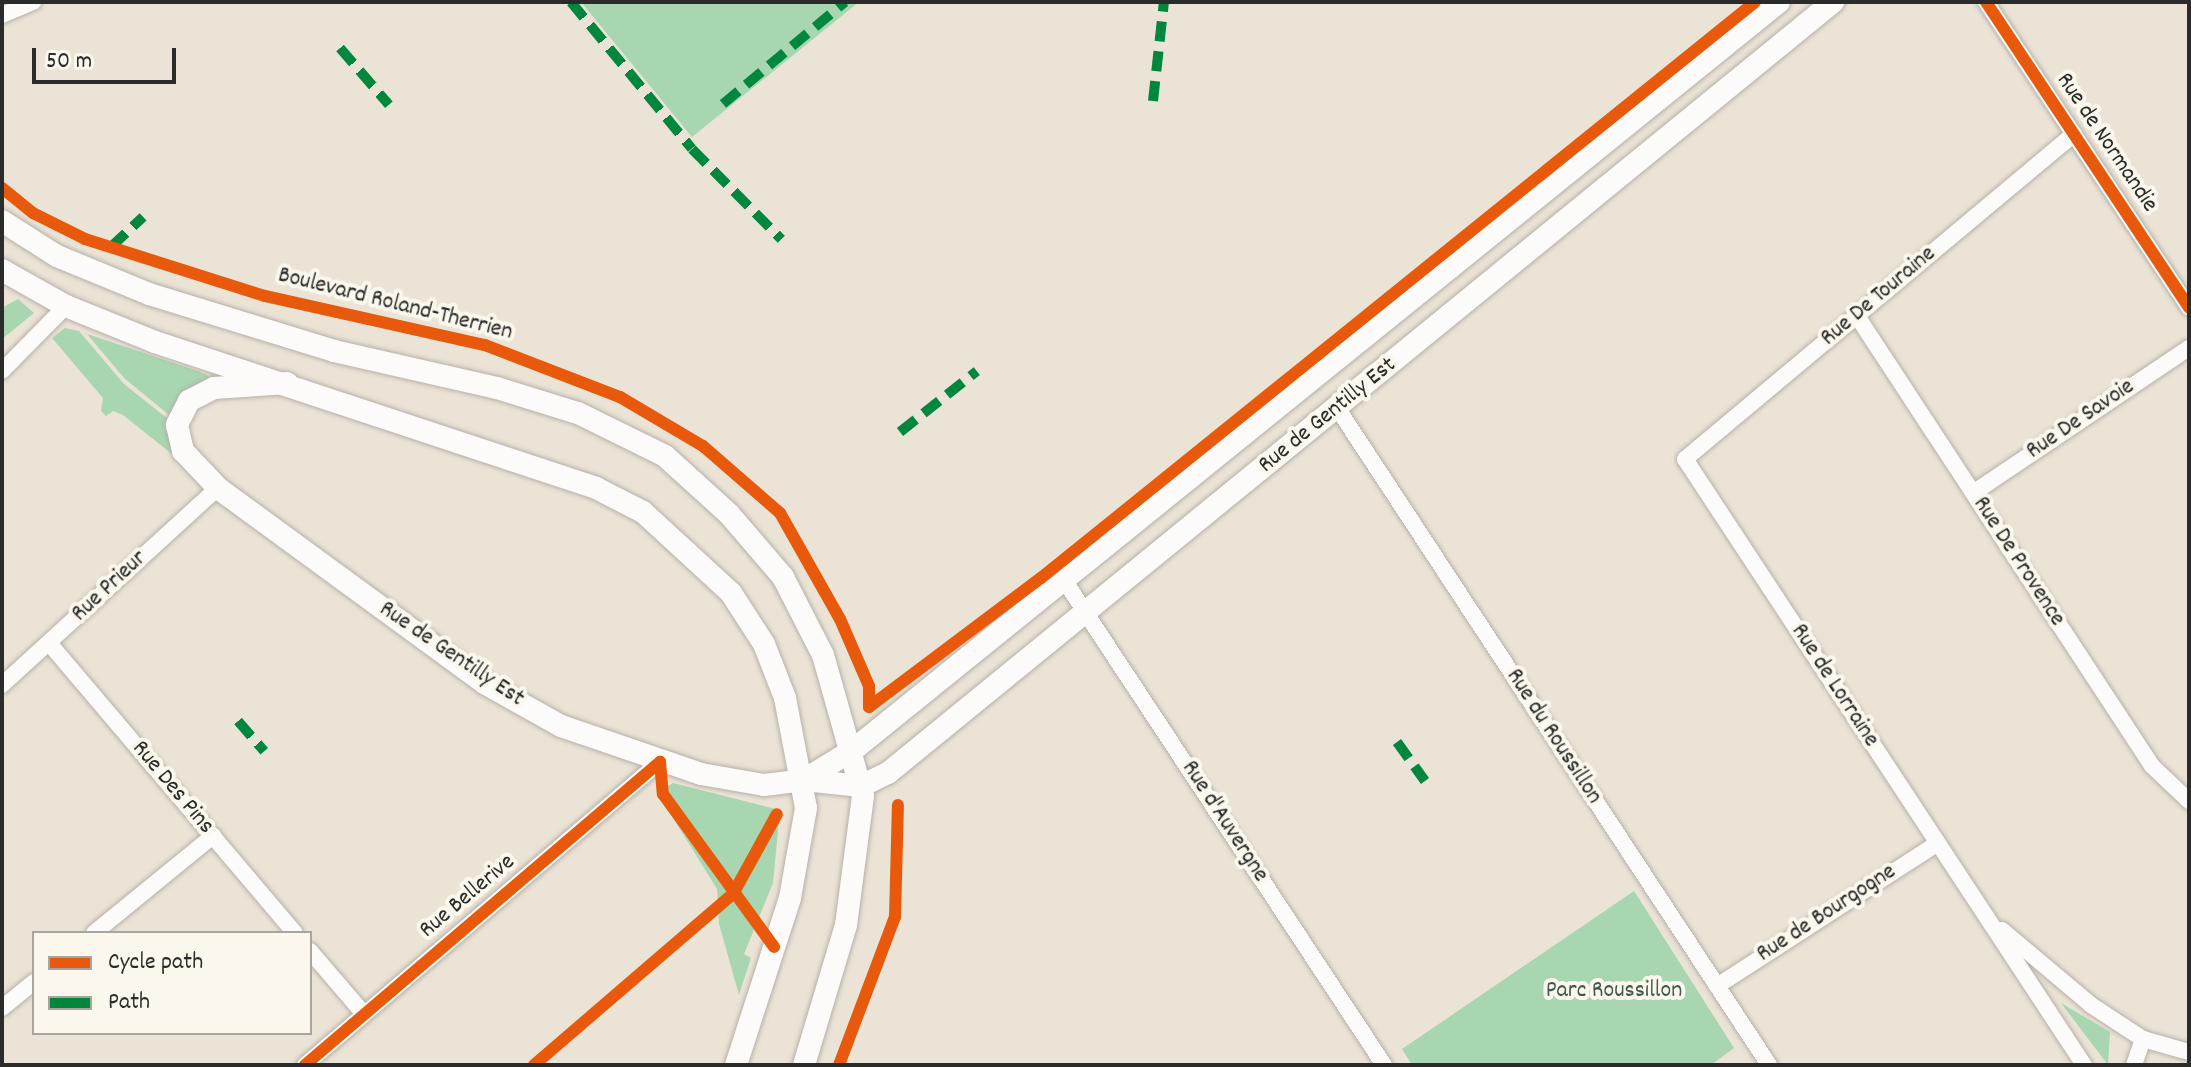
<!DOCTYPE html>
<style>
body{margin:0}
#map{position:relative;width:2191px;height:1067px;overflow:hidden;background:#ebe3d6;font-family:Dekko,sans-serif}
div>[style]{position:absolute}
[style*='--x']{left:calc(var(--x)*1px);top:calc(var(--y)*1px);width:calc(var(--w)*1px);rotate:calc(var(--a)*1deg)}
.green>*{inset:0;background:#a8d6b0}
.roads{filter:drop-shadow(0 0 2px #b6b0a8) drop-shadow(0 0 2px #b6b0a8)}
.street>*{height:16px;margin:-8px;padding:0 8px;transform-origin:8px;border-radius:8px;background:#fcfbf9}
.secondary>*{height:22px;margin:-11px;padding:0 11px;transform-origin:11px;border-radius:11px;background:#fcfbf9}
.quiet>*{height:10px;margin-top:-5px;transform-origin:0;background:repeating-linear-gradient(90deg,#00873e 0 20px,transparent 0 30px)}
.cycleway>*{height:12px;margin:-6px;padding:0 6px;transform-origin:6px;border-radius:6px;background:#e8590c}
span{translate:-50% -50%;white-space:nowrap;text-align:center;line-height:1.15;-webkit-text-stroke:8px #fbf7ec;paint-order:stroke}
.street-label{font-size:24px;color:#2b2b2b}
.park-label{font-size:24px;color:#405b49}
.frame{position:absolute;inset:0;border:4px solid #2b2b2b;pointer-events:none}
.legend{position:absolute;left:32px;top:931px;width:280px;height:104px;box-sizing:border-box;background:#fbf7ec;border:2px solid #a8a59f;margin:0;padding:10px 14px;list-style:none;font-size:24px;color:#2b2b2b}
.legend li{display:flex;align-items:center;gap:16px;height:40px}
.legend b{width:40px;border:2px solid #a8a59f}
.scale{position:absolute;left:32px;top:48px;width:144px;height:36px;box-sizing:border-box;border:4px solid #2b2b2b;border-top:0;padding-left:10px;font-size:24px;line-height:28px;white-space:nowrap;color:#2b2b2b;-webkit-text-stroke:6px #fbf7ec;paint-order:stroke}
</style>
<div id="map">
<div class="green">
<div style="clip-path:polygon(581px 2px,859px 2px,692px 137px)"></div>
<div style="clip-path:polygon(18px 299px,34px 313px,2px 339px,2px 308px)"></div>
<div style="clip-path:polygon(65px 328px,79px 331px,124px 384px,168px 419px,187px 466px,123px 415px,113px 411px,106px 416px,101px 411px,103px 398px,52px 338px)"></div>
<div style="clip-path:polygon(87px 334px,201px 372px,210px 377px,181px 395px,169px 415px,124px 378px)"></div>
<div style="clip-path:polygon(673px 783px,780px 810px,773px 883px,744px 954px,751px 958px,739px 995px,719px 924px,717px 889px,657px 792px)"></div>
<div style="clip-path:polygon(1634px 891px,1734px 1048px,1711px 1065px,1412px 1065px,1402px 1049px)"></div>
<div style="clip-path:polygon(2061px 1003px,2110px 1032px,2108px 1065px)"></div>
</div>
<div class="roads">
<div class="street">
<div style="--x:1986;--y:2;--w:367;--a:56.4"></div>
<div style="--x:2;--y:15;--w:34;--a:-23"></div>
<div style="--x:2074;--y:134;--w:507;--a:140.12"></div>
<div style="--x:1685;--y:459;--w:726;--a:56.64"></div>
<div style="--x:1857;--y:316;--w:538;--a:56.75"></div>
<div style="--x:2152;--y:766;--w:51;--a:43.4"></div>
<div style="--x:2;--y:371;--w:91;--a:-45.4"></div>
<div style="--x:1338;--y:409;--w:785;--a:56.69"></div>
<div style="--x:1973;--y:493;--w:260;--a:-33.9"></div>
<div style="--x:1064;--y:580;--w:581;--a:56.58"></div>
<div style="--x:49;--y:643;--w:380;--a:49.7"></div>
<div style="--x:2;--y:685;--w:292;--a:-42.4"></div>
<div style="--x:2002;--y:930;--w:116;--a:40.1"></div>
<div style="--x:2091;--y:1005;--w:62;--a:33.2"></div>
<div style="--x:2143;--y:1039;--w:48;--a:15.8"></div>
<div style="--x:94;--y:933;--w:154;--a:-39.2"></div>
<div style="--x:310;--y:951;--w:83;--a:49.4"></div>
<div style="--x:1717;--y:986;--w:263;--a:-32.9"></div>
<div style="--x:2;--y:1008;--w:41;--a:-39.1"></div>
<div style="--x:305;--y:1065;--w:467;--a:-40.5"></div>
<div style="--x:2134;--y:1065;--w:28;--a:-71"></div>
</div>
<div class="secondary">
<div style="--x:2;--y:221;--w:65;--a:32.5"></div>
<div style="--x:57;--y:256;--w:100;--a:22.4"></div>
<div style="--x:149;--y:294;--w:194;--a:17.1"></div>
<div style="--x:334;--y:351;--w:167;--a:12.8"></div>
<div style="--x:497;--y:388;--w:85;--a:17.2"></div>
<div style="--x:578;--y:413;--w:97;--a:26.3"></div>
<div style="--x:665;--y:456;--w:86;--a:42.2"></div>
<div style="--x:729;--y:514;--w:83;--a:49.4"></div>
<div style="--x:783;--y:577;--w:88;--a:62.9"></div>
<div style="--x:823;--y:655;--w:147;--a:74.2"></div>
<div style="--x:863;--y:796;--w:130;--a:97.5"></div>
<div style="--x:846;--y:925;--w:146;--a:106.7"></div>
<div style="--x:2;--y:270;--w:73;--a:29.4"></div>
<div style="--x:66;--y:306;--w:96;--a:22"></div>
<div style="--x:155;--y:342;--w:465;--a:18.3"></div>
<div style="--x:596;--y:488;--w:53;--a:27.1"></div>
<div style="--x:643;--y:512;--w:120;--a:42.6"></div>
<div style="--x:731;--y:593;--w:61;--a:57.1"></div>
<div style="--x:764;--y:644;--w:58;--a:68.7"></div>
<div style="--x:785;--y:698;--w:112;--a:79.2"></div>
<div style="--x:806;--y:808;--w:91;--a:100.1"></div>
<div style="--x:790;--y:898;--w:176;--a:107.9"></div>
<div style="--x:287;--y:383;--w:73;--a:176.1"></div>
<div style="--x:214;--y:388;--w:28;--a:153"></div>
<div style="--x:189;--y:401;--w:27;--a:117"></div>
<div style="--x:177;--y:425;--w:27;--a:77"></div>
<div style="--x:183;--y:451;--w:51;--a:46.6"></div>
<div style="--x:218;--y:488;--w:330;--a:36.2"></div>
<div style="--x:484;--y:683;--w:88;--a:29.2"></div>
<div style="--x:561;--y:726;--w:148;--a:18.9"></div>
<div style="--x:701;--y:774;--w:64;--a:9.9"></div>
<div style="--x:764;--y:785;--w:40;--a:-7.1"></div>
<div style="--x:804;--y:780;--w:57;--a:6"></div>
<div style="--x:861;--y:786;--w:30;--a:-26"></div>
<div style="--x:888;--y:773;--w:1220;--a:-39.21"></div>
<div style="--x:804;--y:780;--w:57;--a:-31.5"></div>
<div style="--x:853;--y:750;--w:1190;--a:-38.93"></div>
</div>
</div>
<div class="quiet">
<div style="--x:571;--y:2;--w:190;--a:50.5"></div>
<div style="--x:692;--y:149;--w:127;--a:45.3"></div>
<div style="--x:340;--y:48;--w:75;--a:49.3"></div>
<div style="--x:1153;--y:101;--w:100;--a:-83.7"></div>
<div style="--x:723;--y:104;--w:159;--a:-39.9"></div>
<div style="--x:111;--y:247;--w:44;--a:-43.2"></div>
<div style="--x:900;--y:432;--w:98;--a:-38.4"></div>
<div style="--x:238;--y:721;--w:40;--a:49"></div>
<div style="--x:1397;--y:742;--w:48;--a:54.3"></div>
</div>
<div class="cycleway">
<div style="--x:1986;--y:2;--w:367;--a:56.4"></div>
<div style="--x:2;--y:188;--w:40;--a:39"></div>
<div style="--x:33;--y:213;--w:58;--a:26.6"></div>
<div style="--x:85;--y:239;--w:189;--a:17.6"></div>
<div style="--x:265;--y:296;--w:225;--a:12.6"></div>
<div style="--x:485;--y:345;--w:145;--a:21.1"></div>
<div style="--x:620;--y:397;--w:96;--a:30.6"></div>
<div style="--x:703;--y:446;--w:102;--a:41"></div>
<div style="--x:780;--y:513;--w:122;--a:60.5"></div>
<div style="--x:840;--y:619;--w:73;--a:66.6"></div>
<div style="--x:869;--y:686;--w:21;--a:90"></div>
<div style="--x:869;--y:707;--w:215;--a:-36.9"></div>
<div style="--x:1041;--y:578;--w:917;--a:-38.89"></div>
<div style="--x:660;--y:762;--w:32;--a:85"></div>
<div style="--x:663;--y:794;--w:189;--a:54"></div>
<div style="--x:305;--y:1065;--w:467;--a:-40.5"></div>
<div style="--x:534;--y:1065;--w:262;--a:-40.7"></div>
<div style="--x:733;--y:894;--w:91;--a:-61.2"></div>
<div style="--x:839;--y:1065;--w:158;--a:-69.3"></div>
<div style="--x:895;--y:917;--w:112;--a:-88.5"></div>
</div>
<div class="street-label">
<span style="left:2106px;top:143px;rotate:56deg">Rue de Normandie</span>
<span style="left:1879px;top:297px;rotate:-40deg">Rue De Touraine</span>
<span style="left:395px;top:305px;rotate:14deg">Boulevard Roland-Therrien</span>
<span style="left:1328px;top:416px;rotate:-39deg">Rue de Gentilly Est</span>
<span style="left:2081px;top:420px;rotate:-34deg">Rue De Savoie</span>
<span style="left:2018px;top:562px;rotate:57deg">Rue De Provence</span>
<span style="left:110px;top:587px;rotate:-43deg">Rue Prieur</span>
<span style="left:451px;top:655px;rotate:34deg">Rue de Gentilly Est</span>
<span style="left:1834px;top:686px;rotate:57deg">Rue de Lorraine</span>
<span style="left:1553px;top:737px;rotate:57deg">Rue du Roussillon</span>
<span style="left:172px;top:788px;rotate:50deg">Rue Des Pins</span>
<span style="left:1224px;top:822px;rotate:57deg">Rue d'Auvergne</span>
<span style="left:468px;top:897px;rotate:-40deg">Rue Bellerive</span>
<span style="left:1827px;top:914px;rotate:-33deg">Rue de Bourgogne</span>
</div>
<div class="park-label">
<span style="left:1614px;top:992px">Parc Roussillon</span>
</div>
<div class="frame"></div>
<ul class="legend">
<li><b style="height:10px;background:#e8590c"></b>Cycle path</li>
<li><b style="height:10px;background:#00873e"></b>Path</li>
</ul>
<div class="scale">50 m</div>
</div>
